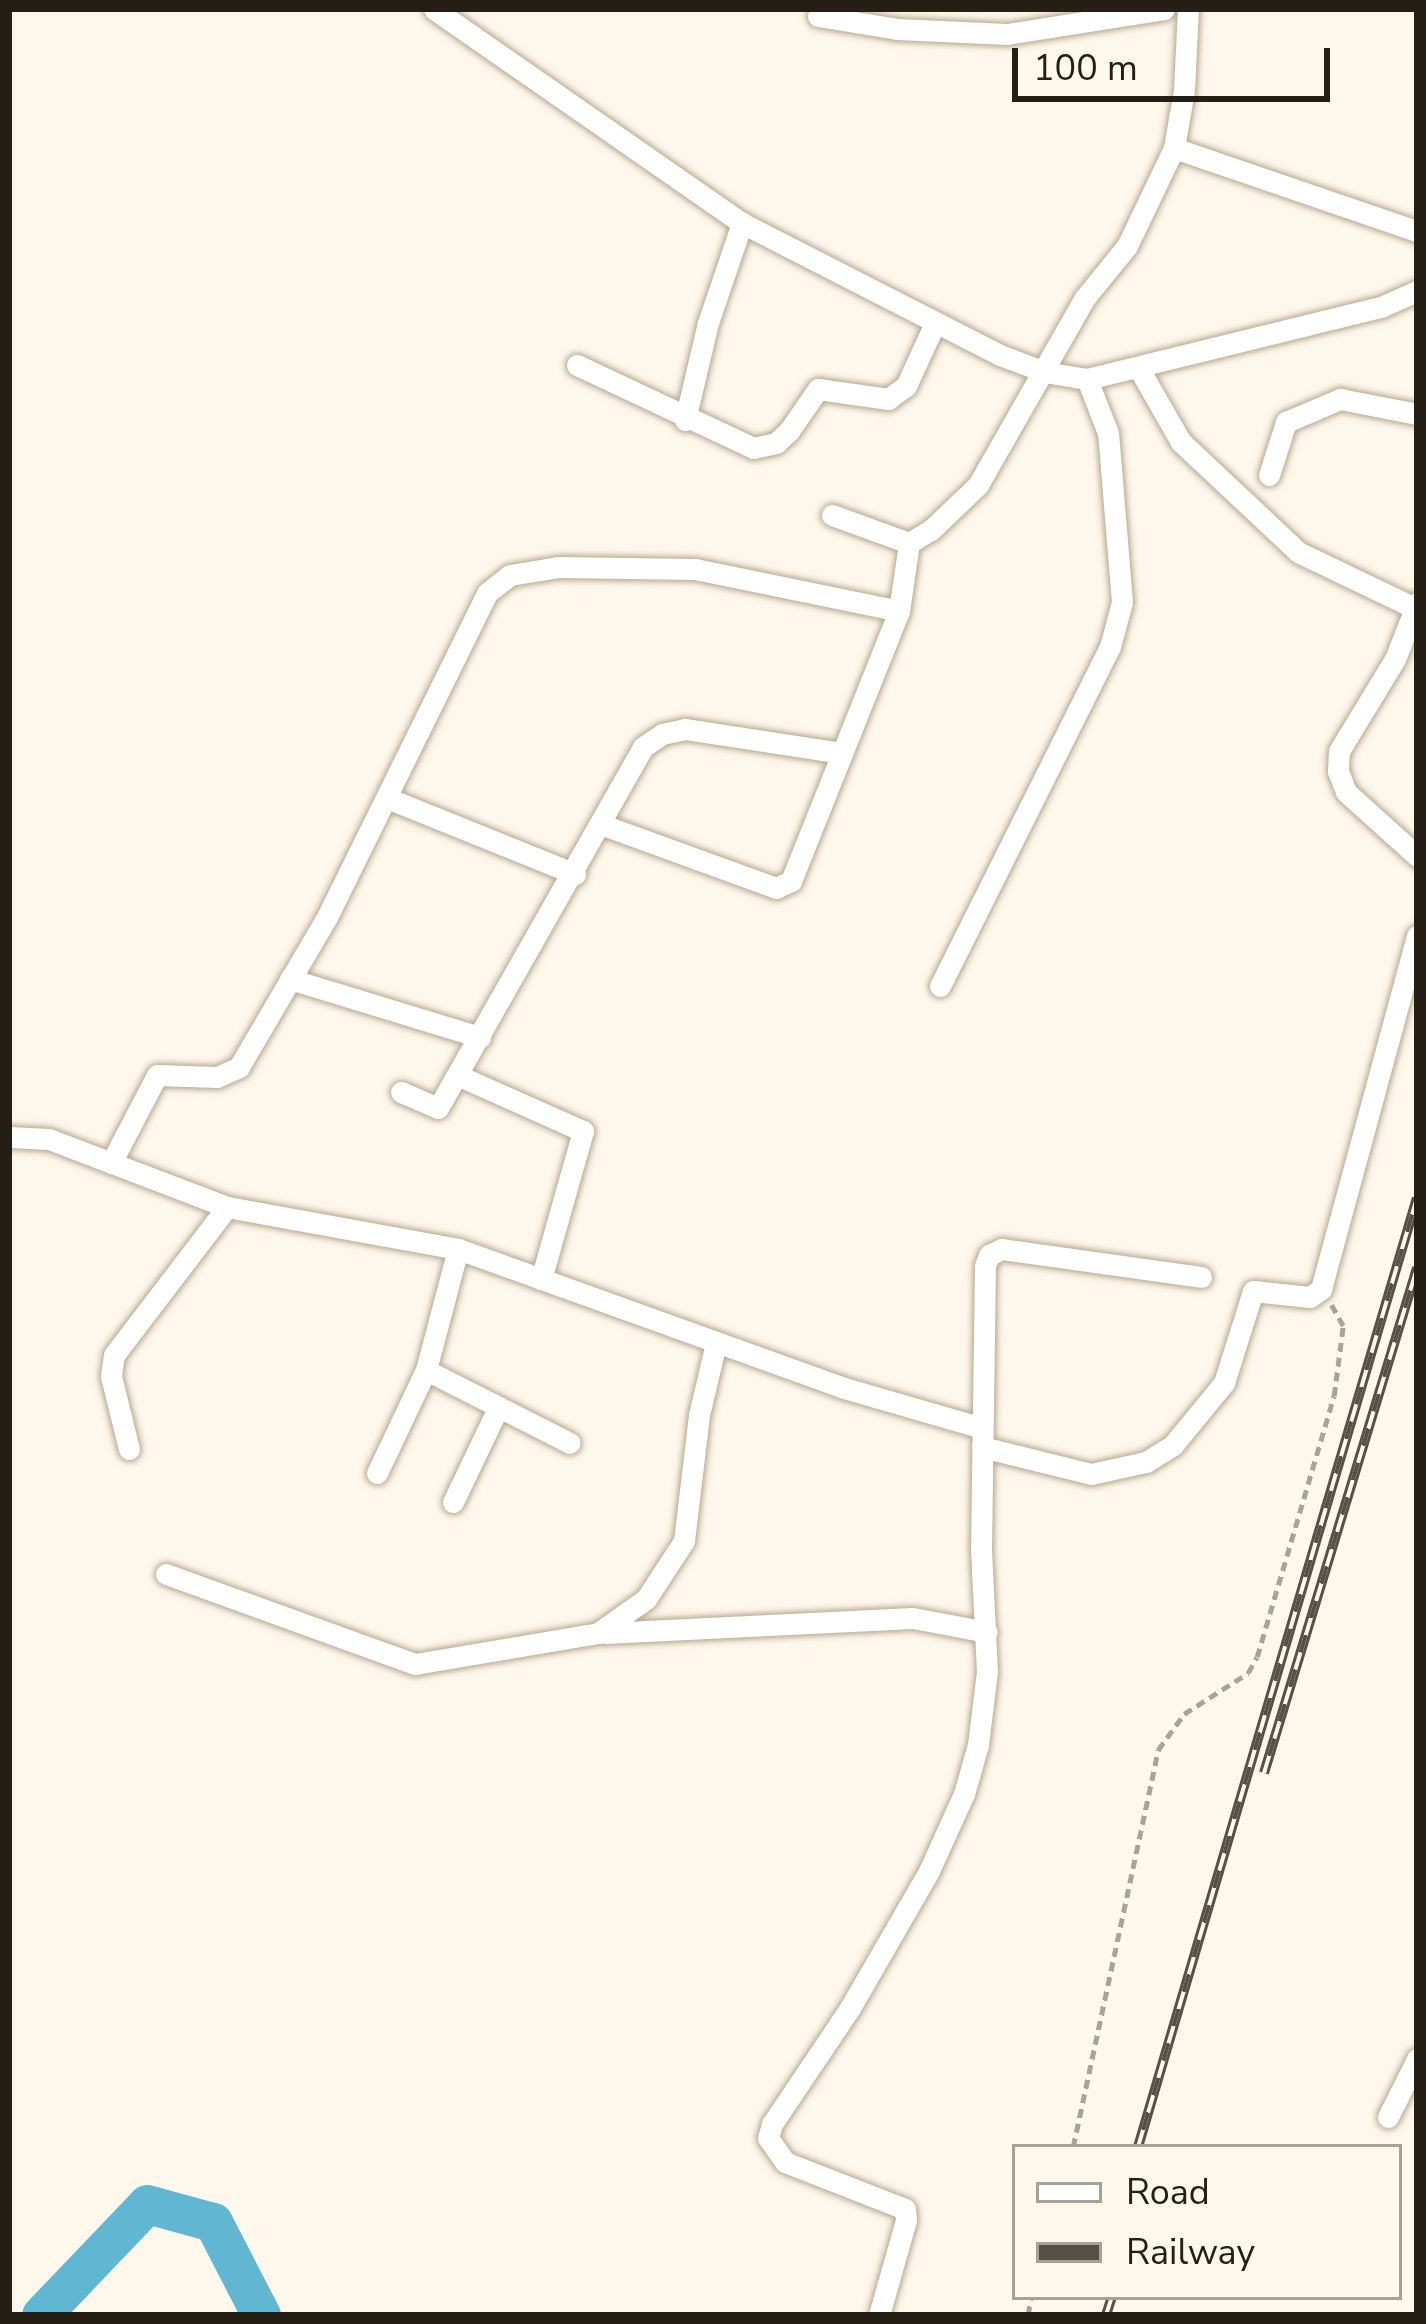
<!DOCTYPE html>
<style>
body{margin:0}
#map{position:relative;width:1426px;height:2324px;overflow:hidden;background:#fef7ec;font-family:"Nunito Sans",sans-serif}
div>[style]{position:absolute}
[style*='--x']{left:calc(var(--x)*1px);top:calc(var(--y)*1px);width:calc(var(--w)*1px);rotate:calc(var(--a)*1deg)}
.river>*{height:39px;margin:-19.5px;padding:0 19.5px;transform-origin:19.5px;border-radius:19.5px;background:#61b6d1}
.path>*{height:4.5px;margin-top:-2.25px;transform-origin:0;background:repeating-linear-gradient(90deg,#a9a298 0 9px,transparent 0 15px)}
.roads{filter:drop-shadow(0 0 3px #b7a88e) drop-shadow(0 0 3px #b7a88e)}
.minor>*{height:21px;margin:-10.5px;padding:0 10.5px;transform-origin:10.5px;border-radius:10.5px;background:#fff}
.rail>*{height:10px;margin-top:-5px;transform-origin:0;background:repeating-linear-gradient(90deg,#fef7ec 0 18px,#565046 0 36px);box-sizing:border-box;border-block:3px solid #565046}
span{translate:-50% -50%;white-space:nowrap;text-align:center;line-height:1.15;-webkit-text-stroke:10px #fef7ec;paint-order:stroke}
.frame{position:absolute;inset:0;border:12px solid #241e14;pointer-events:none}
.legend{position:absolute;left:1012px;top:2144px;width:390px;height:156px;box-sizing:border-box;background:#fef7ec;border:3px solid #a7a096;margin:0;padding:15px 21px;list-style:none;font-size:36px;color:#241e14}
.legend li{display:flex;align-items:center;gap:24px;height:60px}
.legend b{width:60px;border:3px solid #a7a096}
.scale{position:absolute;left:1012px;top:48px;width:318px;height:54px;box-sizing:border-box;border:6px solid #241e14;border-top:0;padding-left:15px;font-size:36px;line-height:42px;white-space:nowrap;color:#241e14;-webkit-text-stroke:9px #fef7ec;paint-order:stroke}
</style>
<div id="map">
<div class="river">
<div style="--x:41;--y:2315;--w:153;--a:-46.3"></div>
<div style="--x:147;--y:2204;--w:68;--a:15.3"></div>
<div style="--x:213;--y:2222;--w:105;--a:62.7"></div>
</div>
<div class="path">
<div style="--x:1073;--y:2147;--w:406;--a:-77.9"></div>
<div style="--x:1158;--y:1750;--w:44;--a:-54.2"></div>
<div style="--x:1184;--y:1714;--w:76;--a:-32.6"></div>
<div style="--x:1248;--y:1673;--w:18;--a:-61"></div>
<div style="--x:1257;--y:1657;--w:272;--a:-73.6"></div>
<div style="--x:1334;--y:1396;--w:71;--a:-82.7"></div>
<div style="--x:1343;--y:1326;--w:25;--a:-119"></div>
<div style="--x:1028;--y:2315;--w:18;--a:-81"></div>
</div>
<div class="roads">
<div class="minor">
<div style="--x:434;--y:9;--w:375;--a:34.8"></div>
<div style="--x:742;--y:223;--w:290;--a:27.1"></div>
<div style="--x:1000;--y:355;--w:48;--a:20.7"></div>
<div style="--x:1045;--y:372;--w:43;--a:9.5"></div>
<div style="--x:1087;--y:379;--w:303;--a:-13.8"></div>
<div style="--x:1381;--y:307;--w:39;--a:-24"></div>
<div style="--x:818;--y:16;--w:80;--a:9.3"></div>
<div style="--x:897;--y:29;--w:110;--a:2.6"></div>
<div style="--x:1007;--y:34;--w:159;--a:-9"></div>
<div style="--x:1174;--y:148;--w:59;--a:-80.2"></div>
<div style="--x:1184;--y:90;--w:81;--a:-87.2"></div>
<div style="--x:577;--y:365;--w:195;--a:25.2"></div>
<div style="--x:753;--y:448;--w:24;--a:-12"></div>
<div style="--x:776;--y:443;--w:18;--a:-43"></div>
<div style="--x:789;--y:431;--w:51;--a:-55.4"></div>
<div style="--x:818;--y:389;--w:71;--a:8.1"></div>
<div style="--x:888;--y:399;--w:22;--a:-36"></div>
<div style="--x:906;--y:386;--w:69;--a:-65.3"></div>
<div style="--x:1138;--y:367;--w:86;--a:60.2"></div>
<div style="--x:1181;--y:442;--w:161;--a:43.2"></div>
<div style="--x:1298;--y:552;--w:130;--a:25.6"></div>
<div style="--x:685;--y:420;--w:100;--a:-76.7"></div>
<div style="--x:708;--y:323;--w:106;--a:-71.2"></div>
<div style="--x:1269;--y:475;--w:56;--a:-72.2"></div>
<div style="--x:1286;--y:422;--w:59;--a:-23.1"></div>
<div style="--x:1340;--y:399;--w:78;--a:11"></div>
<div style="--x:832;--y:515;--w:82;--a:20"></div>
<div style="--x:1417;--y:603;--w:60;--a:111.4"></div>
<div style="--x:1395;--y:659;--w:108;--a:121.3"></div>
<div style="--x:1339;--y:751;--w:20;--a:93"></div>
<div style="--x:1338;--y:771;--w:22;--a:69"></div>
<div style="--x:1346;--y:792;--w:96;--a:42"></div>
<div style="--x:387;--y:798;--w:203;--a:22"></div>
<div style="--x:603;--y:825;--w:184;--a:20"></div>
<div style="--x:776;--y:888;--w:17;--a:-25"></div>
<div style="--x:791;--y:881;--w:291;--a:-68.2"></div>
<div style="--x:899;--y:611;--w:69;--a:-81.6"></div>
<div style="--x:909;--y:543;--w:26;--a:-31"></div>
<div style="--x:931;--y:530;--w:65;--a:-43.8"></div>
<div style="--x:978;--y:485;--w:214;--a:-60.3"></div>
<div style="--x:1084;--y:299;--w:68;--a:-50.9"></div>
<div style="--x:1127;--y:246;--w:109;--a:-64.4"></div>
<div style="--x:1174;--y:148;--w:257;--a:18.9"></div>
<div style="--x:290;--y:979;--w:199;--a:17"></div>
<div style="--x:940;--y:986;--w:379;--a:-63.4"></div>
<div style="--x:1110;--y:647;--w:47;--a:-75.1"></div>
<div style="--x:1122;--y:602;--w:170;--a:-94.7"></div>
<div style="--x:1108;--y:433;--w:58;--a:-111.3"></div>
<div style="--x:457;--y:1075;--w:138;--a:24"></div>
<div style="--x:583;--y:1131;--w:154;--a:105.8"></div>
<div style="--x:401;--y:1092;--w:40;--a:23.4"></div>
<div style="--x:438;--y:1108;--w:415;--a:-60.4"></div>
<div style="--x:643;--y:747;--w:23;--a:-34"></div>
<div style="--x:662;--y:734;--w:24;--a:-12"></div>
<div style="--x:685;--y:729;--w:159;--a:8.7"></div>
<div style="--x:9;--y:1137;--w:40;--a:2.9"></div>
<div style="--x:49;--y:1139;--w:191;--a:20.9"></div>
<div style="--x:227;--y:1207;--w:235;--a:10.3"></div>
<div style="--x:458;--y:1249;--w:407;--a:19.8"></div>
<div style="--x:841;--y:1387;--w:147;--a:16.2"></div>
<div style="--x:111;--y:1163;--w:99;--a:-62.4"></div>
<div style="--x:157;--y:1075;--w:60;--a:1.9"></div>
<div style="--x:217;--y:1077;--w:24;--a:-24"></div>
<div style="--x:239;--y:1067;--w:174;--a:-59.6"></div>
<div style="--x:327;--y:917;--w:361;--a:-63.7"></div>
<div style="--x:487;--y:593;--w:29;--a:-38"></div>
<div style="--x:510;--y:575;--w:50;--a:-9.3"></div>
<div style="--x:559;--y:567;--w:136;--a:0.8"></div>
<div style="--x:695;--y:569;--w:208;--a:11.6"></div>
<div style="--x:426;--y:1370;--w:161;--a:26.9"></div>
<div style="--x:982;--y:1447;--w:112;--a:13.9"></div>
<div style="--x:1091;--y:1474;--w:56;--a:-12.3"></div>
<div style="--x:1146;--y:1462;--w:32;--a:-32"></div>
<div style="--x:1173;--y:1445;--w:80;--a:-50.6"></div>
<div style="--x:1224;--y:1383;--w:96;--a:-72.5"></div>
<div style="--x:1253;--y:1291;--w:57;--a:6"></div>
<div style="--x:1310;--y:1297;--w:14;--a:-36"></div>
<div style="--x:1321;--y:1289;--w:366;--a:-74.8"></div>
<div style="--x:129;--y:1449;--w:75;--a:-103.9"></div>
<div style="--x:111;--y:1376;--w:21;--a:-82"></div>
<div style="--x:114;--y:1355;--w:186;--a:-52.6"></div>
<div style="--x:377;--y:1473;--w:114;--a:-64.6"></div>
<div style="--x:426;--y:1370;--w:125;--a:-75.2"></div>
<div style="--x:453;--y:1502;--w:104;--a:-64.4"></div>
<div style="--x:166;--y:1574;--w:265;--a:19.9"></div>
<div style="--x:415;--y:1664;--w:186;--a:-9.6"></div>
<div style="--x:598;--y:1633;--w:59;--a:-35.3"></div>
<div style="--x:646;--y:1599;--w:69;--a:-56.8"></div>
<div style="--x:684;--y:1541;--w:127;--a:-83.2"></div>
<div style="--x:699;--y:1415;--w:74;--a:-76.7"></div>
<div style="--x:605;--y:1633;--w:308;--a:-2.8"></div>
<div style="--x:913;--y:1618;--w:75;--a:10.7"></div>
<div style="--x:1388;--y:2117;--w:65;--a:-63.4"></div>
<div style="--x:879;--y:2315;--w:99;--a:-74.1"></div>
<div style="--x:906;--y:2220;--w:11;--a:-95"></div>
<div style="--x:905;--y:2209;--w:129;--a:-158.6"></div>
<div style="--x:785;--y:2162;--w:29;--a:-125"></div>
<div style="--x:768;--y:2138;--w:15;--a:-74"></div>
<div style="--x:772;--y:2124;--w:140;--a:-56.1"></div>
<div style="--x:850;--y:2008;--w:158;--a:-60"></div>
<div style="--x:929;--y:1871;--w:85;--a:-65.6"></div>
<div style="--x:964;--y:1794;--w:51;--a:-74.1"></div>
<div style="--x:978;--y:1745;--w:74;--a:-83"></div>
<div style="--x:987;--y:1672;--w:121;--a:-92.8"></div>
<div style="--x:981;--y:1551;--w:285;--a:-89.2"></div>
<div style="--x:985;--y:1266;--w:12;--a:-70"></div>
<div style="--x:989;--y:1255;--w:14;--a:-25"></div>
<div style="--x:1002;--y:1249;--w:201;--a:8"></div>
</div>
</div>
<div class="rail">
<div style="--x:1264;--y:1773;--w:528;--a:-73.14"></div>
<div style="--x:1138;--y:2147;--w:989;--a:-73.62"></div>
<div style="--x:1106;--y:2315;--w:19;--a:-72"></div>
</div>
<div class="frame"></div>
<ul class="legend">
<li><b style="height:15px;background:#fff"></b>Road</li>
<li><b style="height:15px;background:#565046"></b>Railway</li>
</ul>
<div class="scale">100 m</div>
</div>
